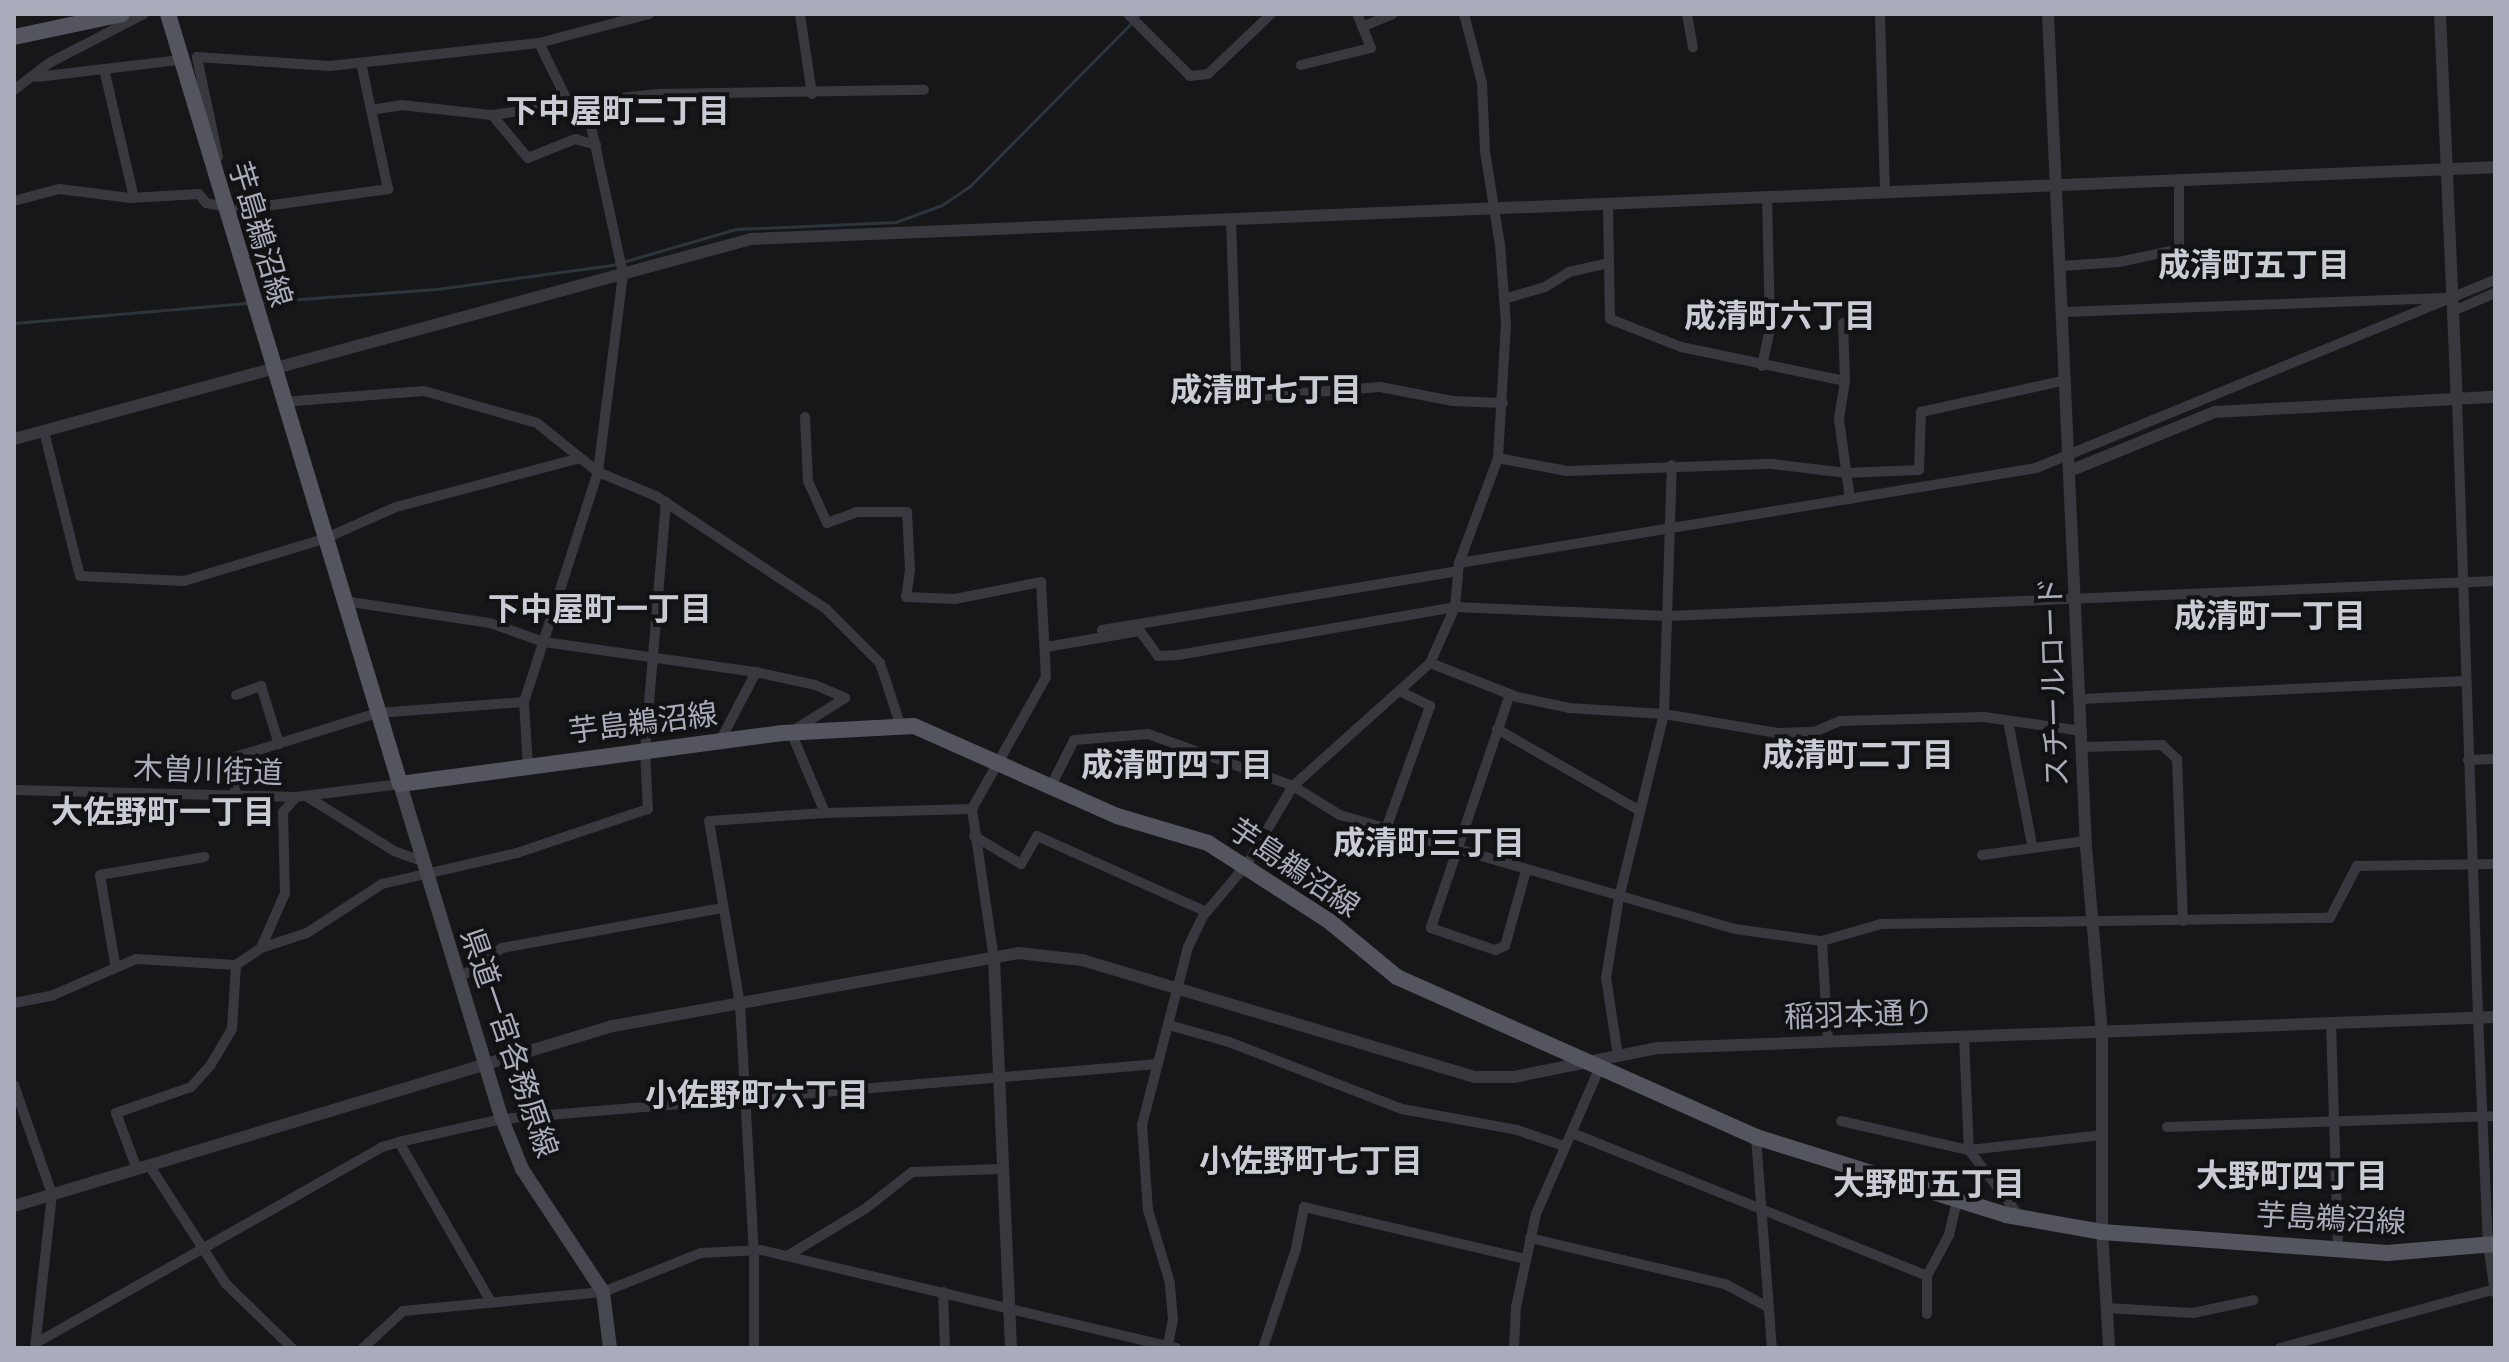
<!DOCTYPE html>
<meta charset="utf-8">
<style>
body{margin:0}
#map{position:relative;width:2509px;height:1362px;overflow:hidden;background:#171719;font-family:Cabin,"Noto Sans JP",sans-serif}
div>[style]{position:absolute}
[style*='--x']{left:calc(var(--x)*1px);top:calc(var(--y)*1px);width:calc(var(--w)*1px);rotate:calc(var(--a)*1deg)}
.stream>*{height:3px;margin:-1.5px;padding:0 1.5px;transform-origin:1.5px;border-radius:1.5px;background:#2c343e}
.minor>*{height:10px;margin:-5px;padding:0 5px;transform-origin:5px;border-radius:5px;background:#38383e}
.tertiary>*{height:12px;margin:-6px;padding:0 6px;transform-origin:6px;border-radius:6px;background:#38383e}
.secondary>*{height:14px;margin:-7px;padding:0 7px;transform-origin:7px;border-radius:7px;background:#46474f}
.primary>*{height:16px;margin:-8px;padding:0 8px;transform-origin:8px;border-radius:8px;background:#54555e}
span{translate:-50% -50%;white-space:nowrap;text-align:center;line-height:1.15;-webkit-text-stroke:8px #121214;paint-order:stroke}
.street-label{font-size:30px;color:#a9acba}
.neighbourhood-label{font-size:32px;color:#caccd5;font-weight:700}
.frame{position:absolute;inset:0;border:16px solid #a9acba;pointer-events:none}
</style>
<div id="map">
<div class="stream">
<div style="--x:261;--y:302;--w:176;--a:-4.2"></div>
<div style="--x:437;--y:289;--w:177;--a:-7.8"></div>
<div style="--x:612;--y:265;--w:129;--a:-16.2"></div>
<div style="--x:736;--y:229;--w:160;--a:-2.5"></div>
<div style="--x:896;--y:222;--w:49;--a:-20.3"></div>
<div style="--x:942;--y:205;--w:34;--a:-34"></div>
<div style="--x:970;--y:186;--w:242;--a:-45.3"></div>
<div style="--x:14;--y:323;--w:236;--a:-4.9"></div>
</div>
<div class="minor">
<div style="--x:800;--y:14;--w:81;--a:81.5"></div>
<div style="--x:1687;--y:14;--w:34;--a:80"></div>
<div style="--x:1880;--y:14;--w:179;--a:88.4"></div>
<div style="--x:1129;--y:15;--w:86;--a:45"></div>
<div style="--x:1190;--y:76;--w:18;--a:-6"></div>
<div style="--x:1208;--y:74;--w:87;--a:-43.6"></div>
<div style="--x:1362;--y:27;--w:33;--a:-23"></div>
<div style="--x:539;--y:43;--w:114;--a:-14.8"></div>
<div style="--x:1301;--y:65;--w:72;--a:-13.7"></div>
<div style="--x:1371;--y:48;--w:37;--a:-112"></div>
<div style="--x:104;--y:69;--w:132;--a:76.9"></div>
<div style="--x:37;--y:77;--w:136;--a:-6.8"></div>
<div style="--x:14;--y:90;--w:44;--a:-37.6"></div>
<div style="--x:49;--y:63;--w:107;--a:-27.3"></div>
<div style="--x:371;--y:110;--w:30;--a:-9"></div>
<div style="--x:401;--y:105;--w:92;--a:6.3"></div>
<div style="--x:492;--y:115;--w:78;--a:-8.1"></div>
<div style="--x:492;--y:115;--w:56;--a:50.1"></div>
<div style="--x:528;--y:158;--w:51;--a:-22"></div>
<div style="--x:575;--y:139;--w:22;--a:16"></div>
<div style="--x:218;--y:157;--w:102;--a:-101.9"></div>
<div style="--x:197;--y:57;--w:133;--a:3.9"></div>
<div style="--x:330;--y:66;--w:210;--a:-6.3"></div>
<div style="--x:539;--y:43;--w:68;--a:63.8"></div>
<div style="--x:569;--y:104;--w:88;--a:-6.6"></div>
<div style="--x:656;--y:94;--w:268;--a:-0.9"></div>
<div style="--x:14;--y:201;--w:47;--a:-14.9"></div>
<div style="--x:59;--y:189;--w:72;--a:7.2"></div>
<div style="--x:130;--y:198;--w:69;--a:-3.3"></div>
<div style="--x:199;--y:194;--w:11;--a:52"></div>
<div style="--x:206;--y:203;--w:16;--a:11"></div>
<div style="--x:229;--y:204;--w:7;--a:82"></div>
<div style="--x:230;--y:211;--w:160;--a:-7.9"></div>
<div style="--x:388;--y:189;--w:129;--a:-102.1"></div>
<div style="--x:1608;--y:205;--w:114;--a:89"></div>
<div style="--x:1610;--y:319;--w:76;--a:21.5"></div>
<div style="--x:1681;--y:347;--w:167;--a:11.7"></div>
<div style="--x:1231;--y:219;--w:179;--a:88.1"></div>
<div style="--x:1237;--y:398;--w:143;--a:-4.4"></div>
<div style="--x:1380;--y:387;--w:74;--a:10.9"></div>
<div style="--x:1453;--y:401;--w:50;--a:2.3"></div>
<div style="--x:2062;--y:266;--w:57;--a:-4"></div>
<div style="--x:2119;--y:262;--w:61;--a:-12.2"></div>
<div style="--x:2179;--y:249;--w:70;--a:-90"></div>
<div style="--x:1504;--y:299;--w:43;--a:-16.3"></div>
<div style="--x:1545;--y:287;--w:28;--a:-32"></div>
<div style="--x:1569;--y:272;--w:41;--a:-12.7"></div>
<div style="--x:2453;--y:311;--w:46;--a:-23.2"></div>
<div style="--x:2063;--y:312;--w:382;--a:-2.1"></div>
<div style="--x:1843;--y:323;--w:58;--a:88"></div>
<div style="--x:1845;--y:381;--w:38;--a:99"></div>
<div style="--x:1839;--y:419;--w:81;--a:82.2"></div>
<div style="--x:1762;--y:366;--w:40;--a:-78"></div>
<div style="--x:1770;--y:327;--w:129;--a:-91.3"></div>
<div style="--x:2457;--y:399;--w:618;--a:88.05"></div>
<div style="--x:2478;--y:1017;--w:227;--a:87.5"></div>
<div style="--x:2488;--y:1244;--w:49;--a:81.9"></div>
<div style="--x:282;--y:402;--w:142;--a:-4.4"></div>
<div style="--x:424;--y:391;--w:117;--a:15.8"></div>
<div style="--x:537;--y:423;--w:78;--a:38.8"></div>
<div style="--x:598;--y:472;--w:63;--a:22.5"></div>
<div style="--x:656;--y:496;--w:204;--a:33.6"></div>
<div style="--x:826;--y:609;--w:76;--a:45"></div>
<div style="--x:880;--y:663;--w:64;--a:71.8"></div>
<div style="--x:805;--y:417;--w:64;--a:87.3"></div>
<div style="--x:808;--y:481;--w:46;--a:65.7"></div>
<div style="--x:827;--y:523;--w:32;--a:-20"></div>
<div style="--x:857;--y:512;--w:50;--a:0"></div>
<div style="--x:907;--y:512;--w:58;--a:87"></div>
<div style="--x:910;--y:570;--w:27;--a:98"></div>
<div style="--x:906;--y:597;--w:49;--a:2.3"></div>
<div style="--x:955;--y:599;--w:88;--a:-11.2"></div>
<div style="--x:1041;--y:582;--w:95;--a:87"></div>
<div style="--x:1046;--y:677;--w:151;--a:119.3"></div>
<div style="--x:972;--y:809;--w:152;--a:81.7"></div>
<div style="--x:44;--y:431;--w:149;--a:76.1"></div>
<div style="--x:80;--y:576;--w:104;--a:2.8"></div>
<div style="--x:184;--y:581;--w:146;--a:-16.7"></div>
<div style="--x:324;--y:539;--w:79;--a:-24"></div>
<div style="--x:396;--y:507;--w:190;--a:-14.9"></div>
<div style="--x:1498;--y:458;--w:70;--a:10.7"></div>
<div style="--x:1567;--y:471;--w:205;--a:-2"></div>
<div style="--x:1772;--y:464;--w:75;--a:6.9"></div>
<div style="--x:1846;--y:473;--w:73;--a:-2.4"></div>
<div style="--x:1919;--y:470;--w:58;--a:-88"></div>
<div style="--x:1921;--y:412;--w:148;--a:-12.4"></div>
<div style="--x:1459;--y:563;--w:585;--a:-9.35"></div>
<div style="--x:2036;--y:468;--w:496;--a:-22.3"></div>
<div style="--x:344;--y:601;--w:148;--a:8.6"></div>
<div style="--x:490;--y:623;--w:57;--a:19.4"></div>
<div style="--x:544;--y:642;--w:214;--a:8.1"></div>
<div style="--x:756;--y:672;--w:60;--a:12.4"></div>
<div style="--x:815;--y:685;--w:33;--a:23"></div>
<div style="--x:845;--y:698;--w:64;--a:147.8"></div>
<div style="--x:791;--y:732;--w:88;--a:67.2"></div>
<div style="--x:825;--y:813;--w:116;--a:176.1"></div>
<div style="--x:709;--y:821;--w:186;--a:80.4"></div>
<div style="--x:740;--y:1004;--w:247;--a:86.8"></div>
<div style="--x:754;--y:1251;--w:97;--a:90"></div>
<div style="--x:1104;--y:637;--w:7;--a:-106"></div>
<div style="--x:1102;--y:630;--w:360;--a:-9.4"></div>
<div style="--x:1046;--y:647;--w:95;--a:-9.7"></div>
<div style="--x:1140;--y:631;--w:31;--a:54"></div>
<div style="--x:1158;--y:656;--w:20;--a:-3"></div>
<div style="--x:1178;--y:655;--w:281;--a:-9.8"></div>
<div style="--x:1455;--y:607;--w:214;--a:2.4"></div>
<div style="--x:1669;--y:616;--w:827;--a:-2.43"></div>
<div style="--x:1430;--y:663;--w:93;--a:21.3"></div>
<div style="--x:1517;--y:697;--w:53;--a:11.9"></div>
<div style="--x:1569;--y:708;--w:95;--a:3.6"></div>
<div style="--x:1664;--y:714;--w:115;--a:9.5"></div>
<div style="--x:1777;--y:733;--w:37;--a:-2"></div>
<div style="--x:1814;--y:732;--w:28;--a:-23"></div>
<div style="--x:1840;--y:721;--w:144;--a:-1.6"></div>
<div style="--x:1984;--y:717;--w:99;--a:8.1"></div>
<div style="--x:1510;--y:694;--w:247;--a:108.7"></div>
<div style="--x:1431;--y:928;--w:68;--a:19"></div>
<div style="--x:1495;--y:950;--w:11;--a:-22"></div>
<div style="--x:1505;--y:946;--w:78;--a:-74.4"></div>
<div style="--x:236;--y:695;--w:27;--a:-20"></div>
<div style="--x:261;--y:686;--w:61;--a:72.8"></div>
<div style="--x:2081;--y:699;--w:384;--a:-2.7"></div>
<div style="--x:2008;--y:721;--w:126;--a:79"></div>
<div style="--x:1497;--y:729;--w:165;--a:29.8"></div>
<div style="--x:720;--y:741;--w:78;--a:-62.4"></div>
<div style="--x:2083;--y:747;--w:79;--a:-1.5"></div>
<div style="--x:2162;--y:745;--w:21;--a:43"></div>
<div style="--x:2177;--y:759;--w:162;--a:87.9"></div>
<div style="--x:2468;--y:760;--w:27;--a:-2"></div>
<div style="--x:528;--y:767;--w:65;--a:-93.5"></div>
<div style="--x:524;--y:702;--w:242;--a:-72.2"></div>
<div style="--x:598;--y:472;--w:200;--a:-82.8"></div>
<div style="--x:623;--y:274;--w:175;--a:-102.2"></div>
<div style="--x:1051;--y:786;--w:51;--a:-63.4"></div>
<div style="--x:1074;--y:740;--w:74;--a:-4.6"></div>
<div style="--x:1148;--y:734;--w:154;--a:19.7"></div>
<div style="--x:1293;--y:786;--w:55;--a:31.7"></div>
<div style="--x:1340;--y:815;--w:411;--a:16.1"></div>
<div style="--x:1735;--y:929;--w:88;--a:7.9"></div>
<div style="--x:1822;--y:941;--w:61;--a:-16.1"></div>
<div style="--x:1881;--y:924;--w:449;--a:-0.8"></div>
<div style="--x:2330;--y:918;--w:59;--a:-62.6"></div>
<div style="--x:2357;--y:866;--w:138;--a:-0.8"></div>
<div style="--x:14;--y:790;--w:282;--a:1.4"></div>
<div style="--x:296;--y:797;--w:105;--a:-7.1"></div>
<div style="--x:236;--y:796;--w:38;--a:-96"></div>
<div style="--x:232;--y:758;--w:152;--a:-17.2"></div>
<div style="--x:377;--y:713;--w:147;--a:-4.3"></div>
<div style="--x:306;--y:796;--w:104;--a:32"></div>
<div style="--x:394;--y:851;--w:29;--a:20"></div>
<div style="--x:825;--y:813;--w:147;--a:-1.6"></div>
<div style="--x:1386;--y:829;--w:131;--a:-70.3"></div>
<div style="--x:1430;--y:706;--w:34;--a:-154"></div>
<div style="--x:974;--y:836;--w:55;--a:30.8"></div>
<div style="--x:1021;--y:864;--w:32;--a:-60"></div>
<div style="--x:1037;--y:836;--w:186;--a:24.1"></div>
<div style="--x:1982;--y:855;--w:104;--a:-7.7"></div>
<div style="--x:1822;--y:941;--w:101;--a:86.6"></div>
<div style="--x:261;--y:948;--w:48;--a:-18.1"></div>
<div style="--x:307;--y:933;--w:90;--a:-33.2"></div>
<div style="--x:382;--y:884;--w:139;--a:-12.9"></div>
<div style="--x:517;--y:853;--w:138;--a:-18.6"></div>
<div style="--x:648;--y:809;--w:58;--a:-93"></div>
<div style="--x:645;--y:751;--w:250;--a:-85.2"></div>
<div style="--x:115;--y:964;--w:90;--a:-99.6"></div>
<div style="--x:100;--y:875;--w:106;--a:-9.8"></div>
<div style="--x:458;--y:979;--w:54;--a:-35.2"></div>
<div style="--x:502;--y:948;--w:225;--a:-10.3"></div>
<div style="--x:14;--y:1003;--w:38;--a:-11"></div>
<div style="--x:51;--y:996;--w:93;--a:-23.5"></div>
<div style="--x:136;--y:959;--w:100;--a:3.4"></div>
<div style="--x:236;--y:965;--w:30;--a:-34"></div>
<div style="--x:261;--y:948;--w:60;--a:-66.4"></div>
<div style="--x:285;--y:893;--w:81;--a:-91.4"></div>
<div style="--x:283;--y:812;--w:20;--a:-49"></div>
<div style="--x:2331;--y:1023;--w:229;--a:88.2"></div>
<div style="--x:1169;--y:1025;--w:62;--a:15.8"></div>
<div style="--x:1229;--y:1042;--w:186;--a:21.2"></div>
<div style="--x:1402;--y:1109;--w:117;--a:10.3"></div>
<div style="--x:1517;--y:1130;--w:50;--a:18.8"></div>
<div style="--x:1964;--y:1037;--w:113;--a:87.5"></div>
<div style="--x:1969;--y:1150;--w:84;--a:52.7"></div>
<div style="--x:1618;--y:1056;--w:79;--a:-98.7"></div>
<div style="--x:1606;--y:978;--w:81;--a:-80.8"></div>
<div style="--x:1619;--y:898;--w:189;--a:-76.3"></div>
<div style="--x:1664;--y:714;--w:249;--a:-88.2"></div>
<div style="--x:14;--y:1085;--w:115;--a:70.8"></div>
<div style="--x:52;--y:1194;--w:154;--a:96.3"></div>
<div style="--x:1841;--y:1121;--w:131;--a:12.8"></div>
<div style="--x:1969;--y:1150;--w:134;--a:-6.4"></div>
<div style="--x:2167;--y:1127;--w:328;--a:-1.9"></div>
<div style="--x:1572;--y:1133;--w:383;--a:21.9"></div>
<div style="--x:1756;--y:1137;--w:212;--a:85.7"></div>
<div style="--x:399;--y:1142;--w:185;--a:60.1"></div>
<div style="--x:149;--y:1165;--w:142;--a:57.1"></div>
<div style="--x:226;--y:1284;--w:92;--a:44.1"></div>
<div style="--x:137;--y:1169;--w:60;--a:-110.6"></div>
<div style="--x:116;--y:1113;--w:79;--a:-19.1"></div>
<div style="--x:191;--y:1087;--w:28;--a:-48"></div>
<div style="--x:210;--y:1066;--w:43;--a:-59.3"></div>
<div style="--x:232;--y:1029;--w:64;--a:-86.4"></div>
<div style="--x:1530;--y:1238;--w:200;--a:13.3"></div>
<div style="--x:1725;--y:1284;--w:49;--a:28.1"></div>
<div style="--x:787;--y:1256;--w:91;--a:-31.1"></div>
<div style="--x:865;--y:1209;--w:60;--a:-38.2"></div>
<div style="--x:912;--y:1172;--w:89;--a:-1.9"></div>
<div style="--x:943;--y:1292;--w:56;--a:88"></div>
<div style="--x:2107;--y:1308;--w:86;--a:3.3"></div>
<div style="--x:2193;--y:1313;--w:62;--a:-12"></div>
<div style="--x:1927;--y:1314;--w:38;--a:-90"></div>
<div style="--x:1927;--y:1276;--w:47;--a:-61.8"></div>
<div style="--x:1949;--y:1235;--w:37;--a:-77"></div>
<div style="--x:36;--y:1343;--w:398;--a:-29.5"></div>
<div style="--x:382;--y:1147;--w:18;--a:-16"></div>
<div style="--x:399;--y:1142;--w:106;--a:-12.6"></div>
<div style="--x:502;--y:1119;--w:658;--a:-4.79"></div>
<div style="--x:1168;--y:1345;--w:25;--a:-79"></div>
<div style="--x:1173;--y:1320;--w:37;--a:-95"></div>
<div style="--x:1170;--y:1283;--w:76;--a:-106.8"></div>
<div style="--x:1148;--y:1210;--w:85;--a:-94"></div>
<div style="--x:1142;--y:1125;--w:184;--a:-75.5"></div>
<div style="--x:1188;--y:947;--w:34;--a:-64"></div>
<div style="--x:1203;--y:916;--w:68;--a:-49.8"></div>
<div style="--x:1247;--y:864;--w:91;--a:-59.5"></div>
<div style="--x:1293;--y:786;--w:184;--a:-41.9"></div>
<div style="--x:1430;--y:663;--w:61;--a:-65.9"></div>
<div style="--x:1455;--y:607;--w:44;--a:-84.8"></div>
<div style="--x:1459;--y:563;--w:112;--a:-69.6"></div>
<div style="--x:1498;--y:458;--w:134;--a:-86.6"></div>
<div style="--x:1506;--y:324;--w:79;--a:-94.3"></div>
<div style="--x:1500;--y:245;--w:95;--a:-99.1"></div>
<div style="--x:1485;--y:151;--w:68;--a:-92.5"></div>
<div style="--x:1482;--y:83;--w:71;--a:-104.6"></div>
<div style="--x:363;--y:1348;--w:54;--a:-42.8"></div>
<div style="--x:403;--y:1311;--w:201;--a:-5.4"></div>
<div style="--x:603;--y:1292;--w:105;--a:-21.7"></div>
<div style="--x:701;--y:1253;--w:60;--a:-2.9"></div>
<div style="--x:761;--y:1250;--w:427;--a:13.3"></div>
<div style="--x:1263;--y:1348;--w:104;--a:-71.6"></div>
<div style="--x:1296;--y:1249;--w:43;--a:-79.2"></div>
<div style="--x:1304;--y:1207;--w:227;--a:13.2"></div>
<div style="--x:1514;--y:1348;--w:41;--a:-87.2"></div>
<div style="--x:1516;--y:1307;--w:95;--a:-77.9"></div>
<div style="--x:1536;--y:1214;--w:160;--a:-66.5"></div>
<div style="--x:2280;--y:1348;--w:223;--a:-15.3"></div>
</div>
<div class="tertiary">
<div style="--x:2048;--y:14;--w:834;--a:87.39"></div>
<div style="--x:2086;--y:847;--w:187;--a:85.1"></div>
<div style="--x:2102;--y:1033;--w:199;--a:90"></div>
<div style="--x:2102;--y:1232;--w:116;--a:86.5"></div>
<div style="--x:2440;--y:14;--w:385;--a:87.5"></div>
<div style="--x:14;--y:439;--w:764;--a:-15.18"></div>
<div style="--x:751;--y:239;--w:1745;--a:-2.36"></div>
<div style="--x:2072;--y:470;--w:154;--a:-22.1"></div>
<div style="--x:2215;--y:412;--w:280;--a:-3.1"></div>
<div style="--x:994;--y:959;--w:389;--a:87.5"></div>
<div style="--x:14;--y:1206;--w:625;--a:-16.73"></div>
<div style="--x:613;--y:1026;--w:412;--a:-10.2"></div>
<div style="--x:1018;--y:953;--w:64;--a:6.2"></div>
<div style="--x:1082;--y:960;--w:409;--a:16.6"></div>
<div style="--x:1474;--y:1077;--w:40;--a:0"></div>
<div style="--x:1514;--y:1077;--w:147;--a:-11.4"></div>
<div style="--x:1658;--y:1048;--w:838;--a:-2.12"></div>
</div>
<div class="secondary">
<div style="--x:400;--y:784;--w:350;--a:73.1"></div>
<div style="--x:502;--y:1119;--w:54;--a:68.2"></div>
<div style="--x:522;--y:1169;--w:147;--a:56.6"></div>
<div style="--x:603;--y:1292;--w:56;--a:82.9"></div>
</div>
<div class="primary">
<div style="--x:168;--y:14;--w:804;--a:73.23"></div>
<div style="--x:400;--y:784;--w:386;--a:-7.6"></div>
<div style="--x:783;--y:733;--w:131;--a:-3.1"></div>
<div style="--x:914;--y:726;--w:222;--a:23.9"></div>
<div style="--x:1117;--y:816;--w:95;--a:16.5"></div>
<div style="--x:1208;--y:843;--w:144;--a:32.8"></div>
<div style="--x:1329;--y:921;--w:88;--a:39.5"></div>
<div style="--x:1397;--y:977;--w:393;--a:24"></div>
<div style="--x:1756;--y:1137;--w:262;--a:17.3"></div>
<div style="--x:2006;--y:1215;--w:97;--a:10"></div>
<div style="--x:2102;--y:1232;--w:286;--a:4.2"></div>
<div style="--x:2387;--y:1253;--w:108;--a:-4.8"></div>
<div style="--x:14;--y:37;--w:110;--a:-12"></div>
</div>
<div class="street-label">
<span style="left:260px;top:234px;rotate:73deg">芋島鵜沼線</span>
<span style="left:2054px;top:682px;rotate:-92deg">スチールロード</span>
<span style="left:643px;top:723px;rotate:-7deg">芋島鵜沼線</span>
<span style="left:208px;top:771px;rotate:2deg">木曽川街道</span>
<span style="left:1294px;top:868px;rotate:34deg">芋島鵜沼線</span>
<span style="left:1859px;top:1015px;rotate:-2deg">稲羽本通り</span>
<span style="left:509px;top:1043px;rotate:71deg">県道一宮各務原線</span>
<span style="left:2331px;top:1219px;rotate:3deg">芋島鵜沼線</span>
</div>
<div class="neighbourhood-label">
<span style="left:618px;top:111px">下中屋町二丁目</span>
<span style="left:2254px;top:265px">成清町五丁目</span>
<span style="left:1780px;top:316px">成清町六丁目</span>
<span style="left:1266px;top:390px">成清町七丁目</span>
<span style="left:600px;top:609px">下中屋町一丁目</span>
<span style="left:2270px;top:616px">成清町一丁目</span>
<span style="left:1858px;top:755px">成清町二丁目</span>
<span style="left:1177px;top:765px">成清町四丁目</span>
<span style="left:163px;top:812px">大佐野町一丁目</span>
<span style="left:1429px;top:843px">成清町三丁目</span>
<span style="left:757px;top:1095px">小佐野町六丁目</span>
<span style="left:1311px;top:1161px">小佐野町七丁目</span>
<span style="left:2292px;top:1176px">大野町四丁目</span>
<span style="left:1929px;top:1184px">大野町五丁目</span>
</div>
<div class="frame"></div>
</div>
